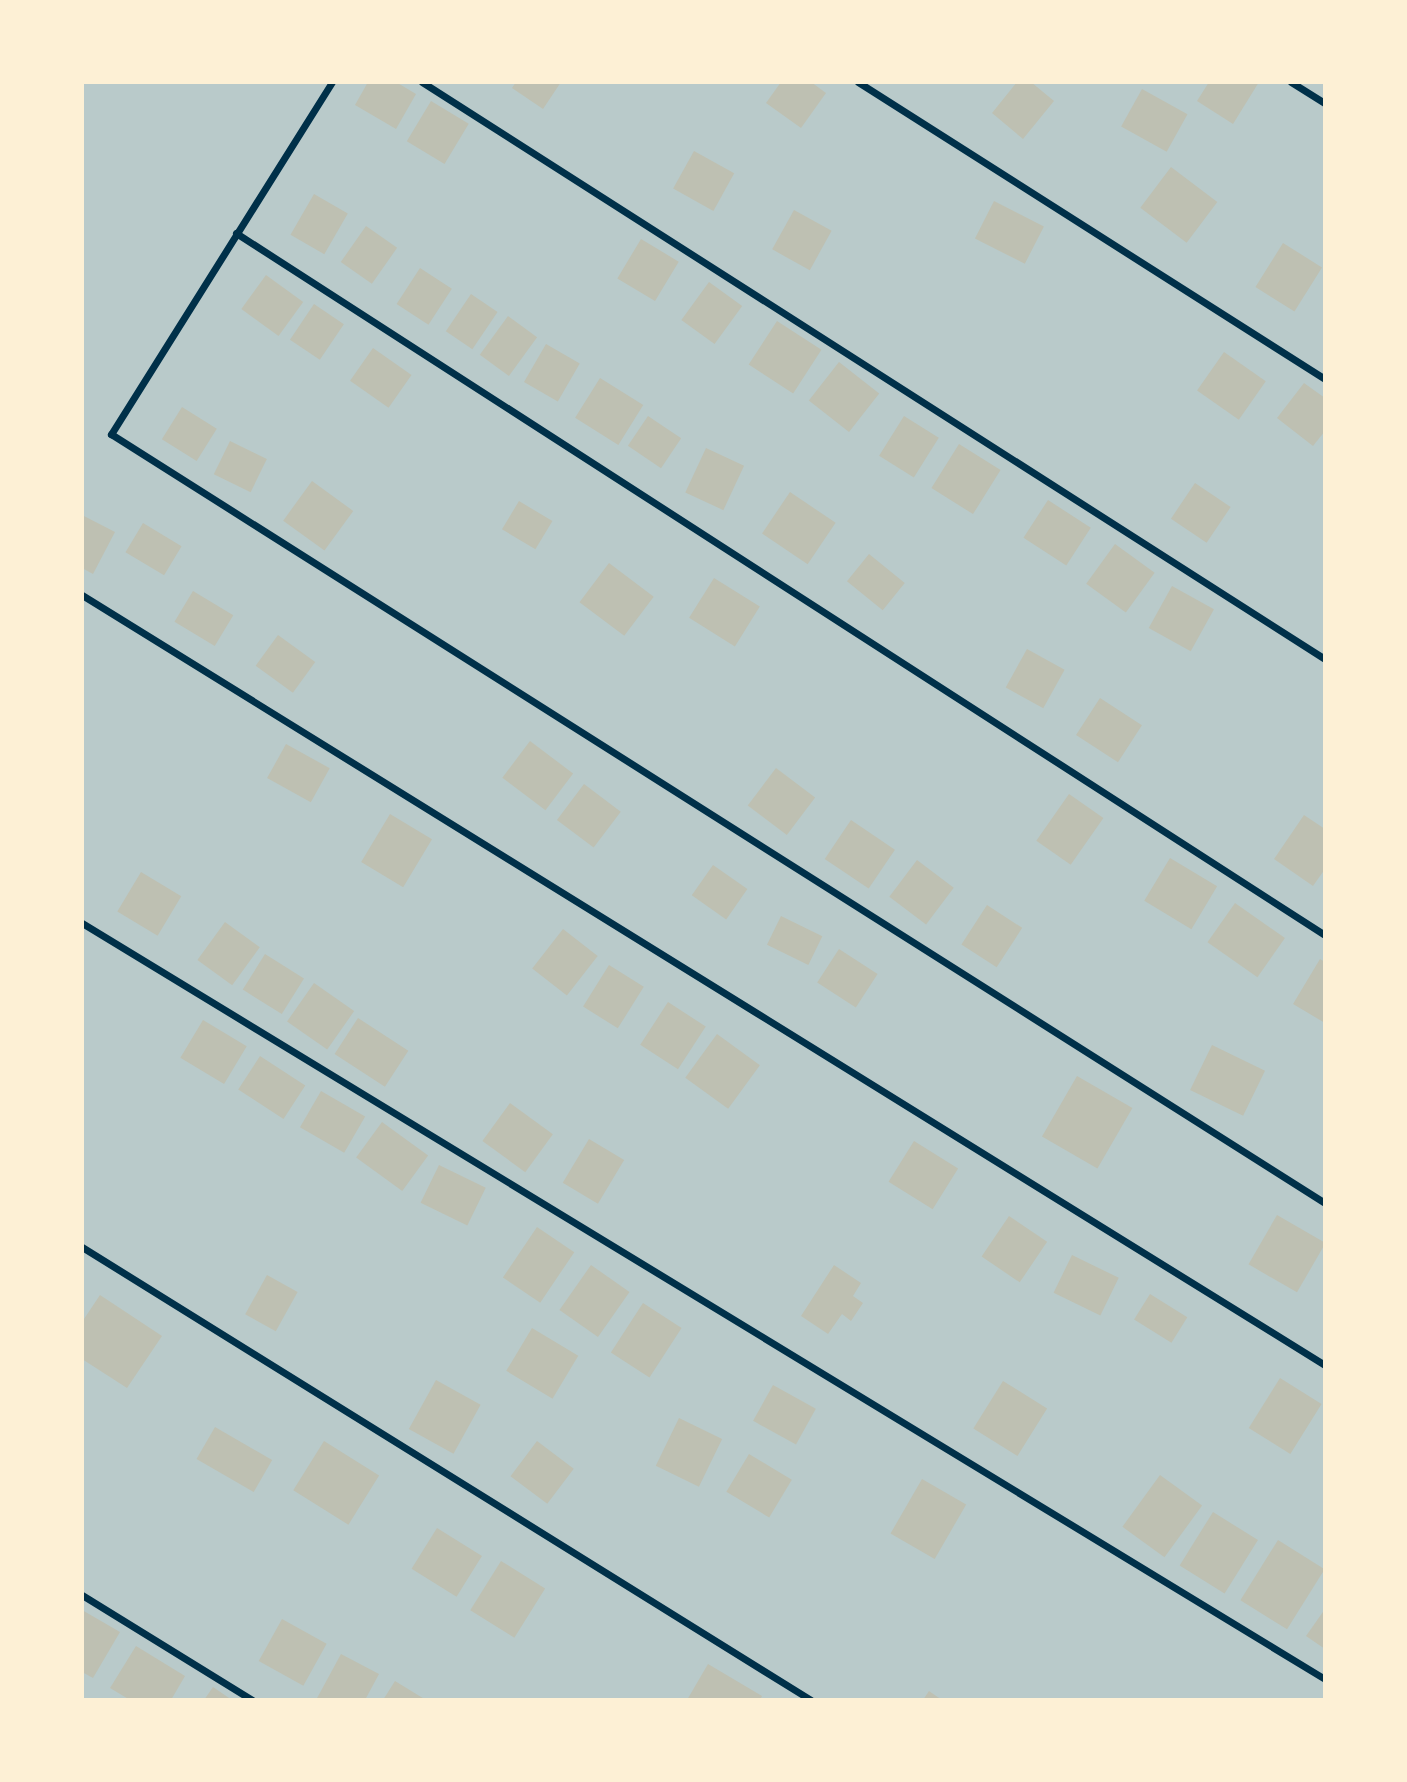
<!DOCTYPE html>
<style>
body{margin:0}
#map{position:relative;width:1407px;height:1782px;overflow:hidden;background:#fdf0d5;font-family:"Playfair Display",serif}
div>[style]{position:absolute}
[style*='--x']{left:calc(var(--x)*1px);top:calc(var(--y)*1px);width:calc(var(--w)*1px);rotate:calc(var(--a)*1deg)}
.green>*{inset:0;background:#b9caca;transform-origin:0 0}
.building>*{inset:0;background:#bec0b2;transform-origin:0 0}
.minor>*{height:7px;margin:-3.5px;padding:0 3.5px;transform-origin:3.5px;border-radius:3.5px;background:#003049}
span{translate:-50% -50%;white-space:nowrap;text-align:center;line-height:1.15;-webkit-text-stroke:6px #fdf0d5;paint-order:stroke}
.frame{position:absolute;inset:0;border:84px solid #fdf0d5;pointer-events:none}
</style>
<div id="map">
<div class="green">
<div style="left:82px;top:82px;width:1243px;height:1618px"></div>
</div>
<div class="building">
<div style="clip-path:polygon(368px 82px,396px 82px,416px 94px,396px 129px,355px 105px)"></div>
<div style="clip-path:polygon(516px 82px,561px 82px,543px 109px,512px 88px)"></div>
<div style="clip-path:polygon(781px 82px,811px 82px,826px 93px,801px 128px,766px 103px)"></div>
<div style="clip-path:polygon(1017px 82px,1031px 82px,1054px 101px,1023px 139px,992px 113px)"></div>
<div style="clip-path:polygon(1209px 82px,1259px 82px,1233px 124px,1197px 101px)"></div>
<div style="left:1142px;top:89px;width:52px;height:43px;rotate:29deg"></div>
<div style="left:431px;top:101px;width:44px;height:47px;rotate:31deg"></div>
<div style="left:694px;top:151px;width:46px;height:43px;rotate:29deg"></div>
<div style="left:1171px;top:167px;width:58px;height:51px;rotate:37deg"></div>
<div style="left:314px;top:194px;width:39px;height:47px;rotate:30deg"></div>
<div style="left:994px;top:201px;width:56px;height:42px;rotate:27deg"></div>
<div style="left:794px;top:210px;width:43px;height:45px;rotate:29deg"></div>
<div style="left:366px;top:226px;width:38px;height:44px;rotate:35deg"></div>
<div style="left:641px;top:239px;width:44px;height:46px;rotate:31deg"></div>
<div style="left:1283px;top:243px;width:46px;height:52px;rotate:32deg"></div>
<div style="left:420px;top:268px;width:38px;height:43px;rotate:33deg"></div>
<div style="left:266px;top:275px;width:46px;height:42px;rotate:36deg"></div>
<div style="left:709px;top:282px;width:41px;height:47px;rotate:36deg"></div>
<div style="left:471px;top:294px;width:32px;height:45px;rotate:34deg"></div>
<div style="left:314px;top:304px;width:36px;height:43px;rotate:34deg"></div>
<div style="left:508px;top:316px;width:36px;height:48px;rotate:36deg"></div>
<div style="left:777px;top:321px;width:53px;height:52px;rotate:33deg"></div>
<div style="left:546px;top:344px;width:39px;height:44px;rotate:30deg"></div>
<div style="left:373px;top:348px;width:47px;height:40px;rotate:35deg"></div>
<div style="left:1224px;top:352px;width:51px;height:47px;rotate:35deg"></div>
<div style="left:839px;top:362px;width:51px;height:49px;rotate:38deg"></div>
<div style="left:600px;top:378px;width:51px;height:47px;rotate:32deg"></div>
<div style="clip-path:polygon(1304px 383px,1325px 398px,1325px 431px,1313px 446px,1277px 418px)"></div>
<div style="left:182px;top:407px;width:41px;height:38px;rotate:32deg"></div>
<div style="left:648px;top:416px;width:40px;height:36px;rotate:34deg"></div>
<div style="left:904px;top:416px;width:41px;height:47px;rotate:32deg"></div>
<div style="left:230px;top:441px;width:41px;height:37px;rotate:26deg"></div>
<div style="left:959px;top:444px;width:49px;height:52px;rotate:32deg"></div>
<div style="left:706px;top:448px;width:42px;height:49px;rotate:25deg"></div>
<div style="left:312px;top:481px;width:51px;height:49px;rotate:36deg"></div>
<div style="left:1195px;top:483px;width:43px;height:43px;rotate:34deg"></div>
<div style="left:790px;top:492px;width:55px;height:50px;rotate:34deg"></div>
<div style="left:1048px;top:500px;width:51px;height:45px;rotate:33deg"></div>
<div style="left:519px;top:501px;width:39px;height:33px;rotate:31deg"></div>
<div style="clip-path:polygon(82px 515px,115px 532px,93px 574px,82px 568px)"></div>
<div style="left:143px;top:523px;width:45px;height:34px;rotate:31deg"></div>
<div style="left:1115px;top:544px;width:49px;height:49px;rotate:36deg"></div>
<div style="left:869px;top:554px;width:46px;height:35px;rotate:39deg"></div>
<div style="left:609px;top:563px;width:56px;height:49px;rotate:37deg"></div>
<div style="left:714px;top:578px;width:54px;height:47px;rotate:32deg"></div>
<div style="left:1172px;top:586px;width:48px;height:48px;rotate:29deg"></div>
<div style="left:193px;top:591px;width:47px;height:36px;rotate:31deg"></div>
<div style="left:278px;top:635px;width:46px;height:38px;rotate:36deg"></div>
<div style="left:1027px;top:649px;width:43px;height:44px;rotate:29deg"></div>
<div style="left:1100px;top:698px;width:50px;height:44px;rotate:33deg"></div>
<div style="left:530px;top:741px;width:54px;height:46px;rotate:37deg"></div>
<div style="left:286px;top:744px;width:50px;height:39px;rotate:29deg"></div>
<div style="left:776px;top:768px;width:49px;height:47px;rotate:37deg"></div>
<div style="left:584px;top:784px;width:46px;height:45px;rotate:37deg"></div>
<div style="left:1069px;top:794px;width:42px;height:57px;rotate:35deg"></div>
<div style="left:390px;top:814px;width:49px;height:56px;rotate:31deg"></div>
<div style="clip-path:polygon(1304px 815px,1325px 829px,1325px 869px,1313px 886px,1274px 859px)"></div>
<div style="left:851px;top:820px;width:53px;height:47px;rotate:34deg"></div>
<div style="left:1170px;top:858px;width:55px;height:50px;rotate:31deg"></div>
<div style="left:917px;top:860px;width:46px;height:46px;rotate:37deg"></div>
<div style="left:713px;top:865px;width:42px;height:37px;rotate:35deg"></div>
<div style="left:141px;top:872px;width:47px;height:46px;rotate:31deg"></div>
<div style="left:1235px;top:903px;width:61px;height:48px;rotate:35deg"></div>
<div style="left:987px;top:905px;width:42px;height:47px;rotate:33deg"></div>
<div style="left:781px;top:916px;width:46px;height:32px;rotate:26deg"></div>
<div style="left:225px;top:922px;width:43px;height:47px;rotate:36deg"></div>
<div style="left:563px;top:929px;width:44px;height:50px;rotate:38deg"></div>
<div style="left:839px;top:949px;width:46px;height:40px;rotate:33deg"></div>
<div style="left:265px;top:954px;width:46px;height:42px;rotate:32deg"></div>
<div style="clip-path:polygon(1320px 959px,1325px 962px,1325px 1023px,1293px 1004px)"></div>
<div style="left:609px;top:965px;width:41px;height:49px;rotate:32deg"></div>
<div style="left:314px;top:983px;width:49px;height:47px;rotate:35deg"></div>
<div style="left:668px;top:1002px;width:45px;height:51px;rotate:33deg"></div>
<div style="left:358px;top:1018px;width:60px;height:43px;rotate:33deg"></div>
<div style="left:203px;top:1020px;width:51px;height:44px;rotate:31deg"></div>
<div style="left:717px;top:1034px;width:53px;height:54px;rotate:36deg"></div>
<div style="left:1212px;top:1045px;width:59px;height:50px;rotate:26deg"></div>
<div style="left:260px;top:1056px;width:54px;height:40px;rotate:33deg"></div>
<div style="left:1077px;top:1076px;width:64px;height:70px;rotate:30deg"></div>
<div style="left:321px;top:1091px;width:51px;height:42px;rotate:30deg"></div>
<div style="left:510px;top:1103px;width:53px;height:47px;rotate:36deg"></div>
<div style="left:382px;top:1122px;width:57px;height:44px;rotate:36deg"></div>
<div style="left:589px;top:1139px;width:41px;height:51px;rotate:31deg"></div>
<div style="left:914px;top:1141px;width:52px;height:48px;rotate:32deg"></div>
<div style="left:439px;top:1165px;width:52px;height:42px;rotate:26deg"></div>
<div style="left:1277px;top:1215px;width:56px;height:57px;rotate:30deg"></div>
<div style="left:1009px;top:1216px;width:46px;height:49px;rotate:34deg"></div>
<div style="left:537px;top:1227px;width:45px;height:61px;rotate:34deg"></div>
<div style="left:1072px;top:1255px;width:52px;height:42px;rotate:26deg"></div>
<div style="left:591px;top:1265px;width:47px;height:55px;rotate:35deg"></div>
<div style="clip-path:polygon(834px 1265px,861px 1283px,853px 1296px,863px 1303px,851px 1321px,842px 1314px,828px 1334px,801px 1316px)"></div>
<div style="left:267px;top:1275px;width:35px;height:45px;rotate:29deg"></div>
<div style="left:1150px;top:1294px;width:44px;height:30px;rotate:32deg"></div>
<div style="clip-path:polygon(100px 1295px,162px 1336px,127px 1388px,82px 1359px,82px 1322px)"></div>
<div style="left:643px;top:1303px;width:46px;height:59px;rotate:33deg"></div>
<div style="left:532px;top:1328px;width:54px;height:50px;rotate:31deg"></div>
<div style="left:1280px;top:1378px;width:49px;height:59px;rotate:32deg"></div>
<div style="left:436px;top:1380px;width:51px;height:56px;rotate:29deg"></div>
<div style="left:1003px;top:1381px;width:52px;height:56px;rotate:32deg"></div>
<div style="left:773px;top:1385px;width:49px;height:41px;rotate:29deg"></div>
<div style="left:679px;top:1418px;width:48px;height:53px;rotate:26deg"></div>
<div style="left:215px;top:1427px;width:66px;height:37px;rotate:30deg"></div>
<div style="left:324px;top:1441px;width:65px;height:58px;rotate:32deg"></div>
<div style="left:537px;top:1441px;width:46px;height:44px;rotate:37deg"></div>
<div style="left:749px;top:1454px;width:50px;height:44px;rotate:31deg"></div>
<div style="left:1160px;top:1475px;width:52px;height:64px;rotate:36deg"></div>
<div style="left:922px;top:1479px;width:51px;height:63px;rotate:30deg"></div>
<div style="left:1213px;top:1512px;width:53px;height:63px;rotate:32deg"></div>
<div style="left:437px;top:1528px;width:53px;height:48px;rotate:32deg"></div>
<div style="left:1278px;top:1540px;width:55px;height:71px;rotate:32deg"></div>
<div style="left:501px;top:1561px;width:52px;height:58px;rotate:32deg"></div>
<div style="clip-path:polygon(1325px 1609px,1325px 1649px,1306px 1636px)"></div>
<div style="clip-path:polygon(82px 1610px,120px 1632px,93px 1678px,82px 1672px)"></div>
<div style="left:282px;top:1619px;width:51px;height:48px;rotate:29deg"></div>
<div style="clip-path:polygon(136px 1646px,185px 1676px,171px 1700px,130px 1700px,110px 1688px)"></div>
<div style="clip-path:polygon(341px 1654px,379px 1674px,365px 1700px,316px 1700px)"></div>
<div style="clip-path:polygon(708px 1664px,762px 1696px,760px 1700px,687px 1700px)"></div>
<div style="clip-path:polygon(395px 1681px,426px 1700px,383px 1700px)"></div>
<div style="clip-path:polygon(213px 1687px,232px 1700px,204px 1700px)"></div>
<div style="clip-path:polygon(929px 1691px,942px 1700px,923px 1700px)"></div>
</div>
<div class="minor">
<div style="--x:332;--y:82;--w:416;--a:122.1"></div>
<div style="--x:111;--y:434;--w:1437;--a:32.35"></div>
<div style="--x:422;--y:82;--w:1072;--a:32.58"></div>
<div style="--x:858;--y:82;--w:553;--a:32.46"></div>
<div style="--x:1291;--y:82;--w:40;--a:32"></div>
<div style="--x:236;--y:233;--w:1296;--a:32.81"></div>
<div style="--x:82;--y:595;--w:1462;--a:31.78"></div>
<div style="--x:82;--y:923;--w:1455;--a:31.31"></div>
<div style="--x:82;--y:1247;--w:858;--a:31.86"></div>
<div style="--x:82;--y:1595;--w:200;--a:31.7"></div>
</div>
<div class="frame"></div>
</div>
